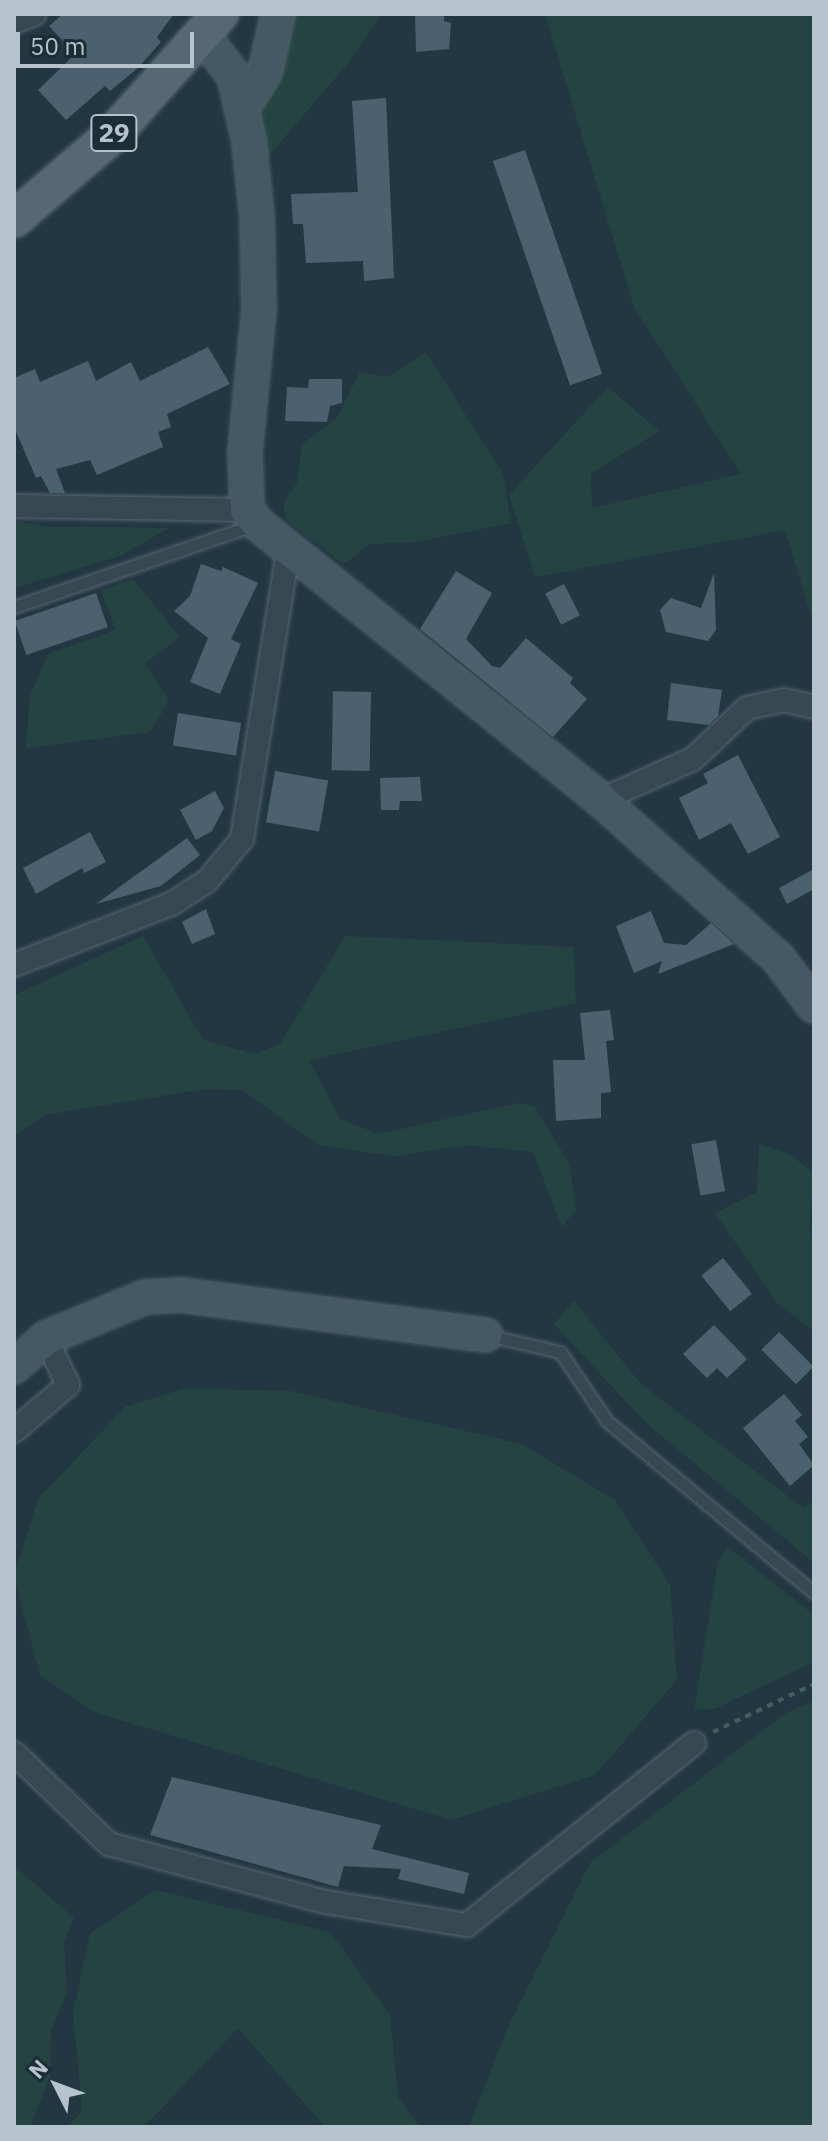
<!DOCTYPE html>
<style>
body{margin:0}
#map{position:relative;width:828px;height:2141px;overflow:hidden;background:#233743;font-family:"IBM Plex Sans",sans-serif}
div>[style]{position:absolute}
[style*='--x']{left:calc(var(--x)*1px);top:calc(var(--y)*1px);width:calc(var(--w)*1px);rotate:calc(var(--a)*1deg)}
.green>*{inset:0;background:#254441}
.building>*{inset:0;background:#4c616f;transform-origin:0 0}
.path>*{height:4px;margin-top:-2px;transform-origin:0;background:repeating-linear-gradient(90deg,#44605d 0 6px,transparent 0 12px)}
.roads{filter:drop-shadow(0 0 2px #566670) drop-shadow(0 0 2px #566670)}
.lane>*{height:11px;margin:-5.5px;padding:0 5.5px;transform-origin:5.5px;border-radius:5.5px;background:#384852}
.street>*{height:22px;margin:-11px;padding:0 11px;transform-origin:11px;border-radius:11px;background:#384852}
.secondary>*{height:32px;margin:-16px;padding:0 16px;transform-origin:16px;border-radius:16px;background:#455866}
.primary>*{height:36px;margin:-18px;padding:0 18px;transform-origin:18px;border-radius:18px;background:#566873}
span{translate:-50% -50%;white-space:nowrap;text-align:center;line-height:1.15;-webkit-text-stroke:8px #1c2d38;paint-order:stroke}
.shield-label span{padding:2px 6px;background:#1c2d38;border:2px solid;border-radius:6px;-webkit-text-stroke-width:0}
.shield-label{font-size:26px;color:#b5c3cd;font-weight:700}
.frame{position:absolute;inset:0;border:16px solid #b5c3cd;pointer-events:none}
.north{position:absolute;left:16px;top:2045px;width:80px;height:80px;-webkit-text-stroke:6px #1c2d38;paint-order:stroke;rotate:312deg;font-size:22px;font-weight:700;line-height:32px;text-align:center;color:#b5c3cd}
.north::after{content:'';display:block;margin:auto;width:28px;height:36px;background:#b5c3cd;clip-path:polygon(50% 0,100% 100%,50% 72%,0 100%)}
.scale{position:absolute;left:16px;top:32px;width:178px;height:36px;box-sizing:border-box;border:4px solid #b5c3cd;border-top:0;padding-left:10px;font-size:24px;line-height:28px;white-space:nowrap;color:#b5c3cd;-webkit-text-stroke:6px #1c2d38;paint-order:stroke}
</style>
<div id="map">
<div class="green">
<div style="clip-path:polygon(288px 14px,382px 14px,349px 62px,265px 160px,255px 103px)"></div>
<div style="clip-path:polygon(545px 14px,814px 14px,814px 625px,785px 530px,535px 577px,509px 495px,608px 387px,659px 431px,591px 474px,592px 508px,741px 474px,634px 307px)"></div>
<div style="clip-path:polygon(426px 352px,503px 474px,511px 523px,415px 542px,370px 544px,344px 564px,287px 521px,283px 504px,297px 483px,302px 444px,336px 419px,360px 372px,388px 377px)"></div>
<div style="clip-path:polygon(14px 521px,44px 526px,169px 528px,120px 556px,14px 588px)"></div>
<div style="clip-path:polygon(133px 579px,180px 637px,145px 663px,169px 701px,150px 732px,26px 748px,30px 696px,48px 654px,116px 630px,101px 591px)"></div>
<div style="clip-path:polygon(143px 936px,203px 1040px,254px 1054px,280px 1044px,345px 936px,573px 947px,576px 1003px,309px 1060px,340px 1119px,379px 1134px,518px 1103px,534px 1106px,569px 1163px,576px 1209px,562px 1227px,533px 1152px,467px 1145px,395px 1156px,318px 1145px,242px 1090px,203px 1089px,45px 1115px,14px 1136px,14px 995px)"></div>
<div style="clip-path:polygon(759px 1144px,789px 1154px,814px 1173px,809px 1230px,814px 1241px,814px 1331px,778px 1304px,715px 1213px,757px 1192px)"></div>
<div style="clip-path:polygon(574px 1301px,640px 1383px,803px 1508px,814px 1501px,814px 1563px,645px 1422px,554px 1324px)"></div>
<div style="clip-path:polygon(183px 1389px,290px 1391px,522px 1444px,615px 1500px,670px 1585px,677px 1680px,595px 1775px,451px 1820px,94px 1712px,40px 1675px,14px 1576px,38px 1499px,125px 1407px)"></div>
<div style="clip-path:polygon(728px 1547px,814px 1615px,814px 1662px,716px 1708px,694px 1710px,718px 1562px)"></div>
<div style="clip-path:polygon(814px 1701px,814px 2127px,469px 2127px,507px 2029px,590px 1863px,786px 1713px)"></div>
<div style="clip-path:polygon(14px 1866px,74px 1918px,64px 1942px,67px 1992px,51px 2031px,50px 2076px,30px 2127px,14px 2127px)"></div>
<div style="clip-path:polygon(155px 1890px,330px 1932px,390px 2015px,398px 2097px,420px 2127px,325px 2127px,238px 2028px,144px 2127px,67px 2127px,82px 2111px,73px 2012px,90px 1934px)"></div>
</div>
<div class="building">
<div style="clip-path:polygon(63px 14px,174px 14px,157px 37px,161px 42px,138px 68px,110px 91px,105px 86px,66px 120px,38px 90px,75px 54px,49px 26px)"></div>
<div style="clip-path:polygon(415px 14px,444px 14px,444px 21px,451px 23px,449px 49px,416px 52px)"></div>
<div style="clip-path:polygon(386px 98px,394px 278px,364px 281px,363px 261px,306px 263px,303px 224px,293px 224px,291px 194px,358px 192px,352px 101px)"></div>
<div style="left:525px;top:150px;width:237px;height:34px;rotate:71deg"></div>
<div style="clip-path:polygon(208px 347px,230px 384px,167px 414px,171px 427px,158px 432px,163px 447px,97px 475px,90px 460px,56px 469px,65px 493px,50px 493px,41px 476px,36px 478px,14px 427px,14px 378px,35px 369px,40px 382px,88px 361px,96px 381px,131px 362px,140px 381px)"></div>
<div style="clip-path:polygon(309px 379px,342px 379px,342px 403px,330px 406px,327px 422px,285px 421px,287px 387px,308px 388px)"></div>
<div style="clip-path:polygon(201px 564px,221px 571px,223px 567px,258px 583px,231px 639px,241px 644px,220px 694px,190px 682px,208px 638px,174px 611px,190px 596px)"></div>
<div style="clip-path:polygon(456px 571px,492px 593px,466px 639px,492px 666px,500px 668px,526px 638px,573px 678px,570px 683px,587px 699px,553px 737px,420px 629px)"></div>
<div style="clip-path:polygon(714px 573px,716px 630px,708px 641px,666px 632px,660px 610px,671px 598px,701px 608px)"></div>
<div style="left:564px;top:584px;width:35px;height:21px;rotate:63deg"></div>
<div style="left:96px;top:593px;width:36px;height:86px;rotate:71deg"></div>
<div style="clip-path:polygon(671px 683px,722px 690px,718px 716px,709px 725px,667px 720px)"></div>
<div style="left:371px;top:692px;width:79px;height:38px;rotate:91deg"></div>
<div style="left:178px;top:713px;width:64px;height:33px;rotate:9deg"></div>
<div style="clip-path:polygon(738px 755px,780px 837px,748px 854px,731px 823px,699px 840px,679px 798px,708px 783px,703px 774px)"></div>
<div style="left:275px;top:771px;width:54px;height:52px;rotate:10deg"></div>
<div style="clip-path:polygon(420px 777px,422px 801px,400px 801px,399px 810px,381px 810px,380px 778px)"></div>
<div style="clip-path:polygon(215px 791px,224px 808px,212px 831px,196px 840px,180px 810px)"></div>
<div style="clip-path:polygon(90px 832px,106px 862px,84px 873px,82px 868px,36px 894px,23px 868px)"></div>
<div style="clip-path:polygon(187px 838px,200px 855px,161px 886px,96px 904px)"></div>
<div style="clip-path:polygon(814px 869px,814px 889px,787px 904px,779px 888px)"></div>
<div style="clip-path:polygon(206px 909px,215px 934px,192px 944px,182px 922px)"></div>
<div style="clip-path:polygon(651px 911px,664px 943px,686px 945px,711px 923px,734px 944px,658px 974px,662px 961px,634px 973px,616px 926px)"></div>
<div style="clip-path:polygon(610px 1010px,614px 1040px,606px 1041px,611px 1092px,601px 1093px,601px 1118px,556px 1121px,553px 1060px,585px 1060px,580px 1013px)"></div>
<div style="left:716px;top:1140px;width:52px;height:25px;rotate:80deg"></div>
<div style="left:723px;top:1258px;width:46px;height:28px;rotate:51deg"></div>
<div style="clip-path:polygon(714px 1325px,747px 1359px,727px 1378px,717px 1368px,707px 1378px,683px 1354px)"></div>
<div style="left:779px;top:1332px;width:49px;height:25px;rotate:45deg"></div>
<div style="clip-path:polygon(784px 1394px,802px 1415px,795px 1421px,808px 1437px,799px 1444px,814px 1465px,790px 1486px,743px 1428px)"></div>
<div style="clip-path:polygon(172px 1777px,381px 1825px,372px 1849px,469px 1873px,464px 1894px,398px 1879px,401px 1869px,344px 1866px,338px 1887px,150px 1835px)"></div>
</div>
<div class="path">
<div style="--x:713;--y:1732;--w:112;--a:-25.4"></div>
</div>
<div class="roads">
<div class="lane">
<div style="--x:14;--y:607;--w:254;--a:-18.9"></div>
<div style="--x:487;--y:1335;--w:75;--a:13.1"></div>
<div style="--x:560;--y:1352;--w:83;--a:55.7"></div>
<div style="--x:607;--y:1421;--w:269;--a:39.7"></div>
</div>
<div class="street">
<div style="--x:14;--y:22;--w:22;--a:-21"></div>
<div style="--x:14;--y:506;--w:233;--a:1"></div>
<div style="--x:601;--y:800;--w:101;--a:-24"></div>
<div style="--x:693;--y:759;--w:74;--a:-43.4"></div>
<div style="--x:747;--y:708;--w:38;--a:-12"></div>
<div style="--x:784;--y:700;--w:31;--a:13"></div>
<div style="--x:14;--y:965;--w:171;--a:-21.3"></div>
<div style="--x:173;--y:903;--w:40;--a:-32.9"></div>
<div style="--x:207;--y:881;--w:55;--a:-50.2"></div>
<div style="--x:242;--y:839;--w:296;--a:-80.9"></div>
<div style="--x:14;--y:1431;--w:71;--a:-40.4"></div>
<div style="--x:68;--y:1385;--w:52;--a:-115.1"></div>
<div style="--x:14;--y:1753;--w:132;--a:43.8"></div>
<div style="--x:109;--y:1844;--w:225;--a:15"></div>
<div style="--x:326;--y:1902;--w:143;--a:9.3"></div>
<div style="--x:467;--y:1925;--w:291;--a:-38.7"></div>
</div>
<div class="secondary">
<div style="--x:203;--y:36;--w:51;--a:52.2"></div>
<div style="--x:234;--y:76;--w:67;--a:77"></div>
<div style="--x:249;--y:141;--w:75;--a:83.9"></div>
<div style="--x:257;--y:216;--w:93;--a:88.8"></div>
<div style="--x:259;--y:309;--w:145;--a:95.6"></div>
<div style="--x:245;--y:453;--w:57;--a:88"></div>
<div style="--x:247;--y:510;--w:18;--a:52"></div>
<div style="--x:258;--y:524;--w:440;--a:38.8"></div>
<div style="--x:601;--y:800;--w:237;--a:41.8"></div>
<div style="--x:778;--y:958;--w:60;--a:53.1"></div>
<div style="--x:243;--y:107;--w:41;--a:-57.8"></div>
<div style="--x:265;--y:72;--w:59;--a:-77.4"></div>
<div style="--x:14;--y:1367;--w:43;--a:-42.2"></div>
<div style="--x:46;--y:1338;--w:107;--a:-22.5"></div>
<div style="--x:145;--y:1297;--w:36;--a:-3"></div>
<div style="--x:181;--y:1295;--w:307;--a:7.5"></div>
</div>
<div class="primary">
<div style="--x:14;--y:219;--w:130;--a:-40.6"></div>
<div style="--x:113;--y:134;--w:161;--a:-48.3"></div>
</div>
</div>
<div class="shield-label">
<span style="left:114px;top:133px">29</span>
</div>
<div class="frame"></div>
<div class="north">N</div>
<div class="scale">50 m</div>
</div>
